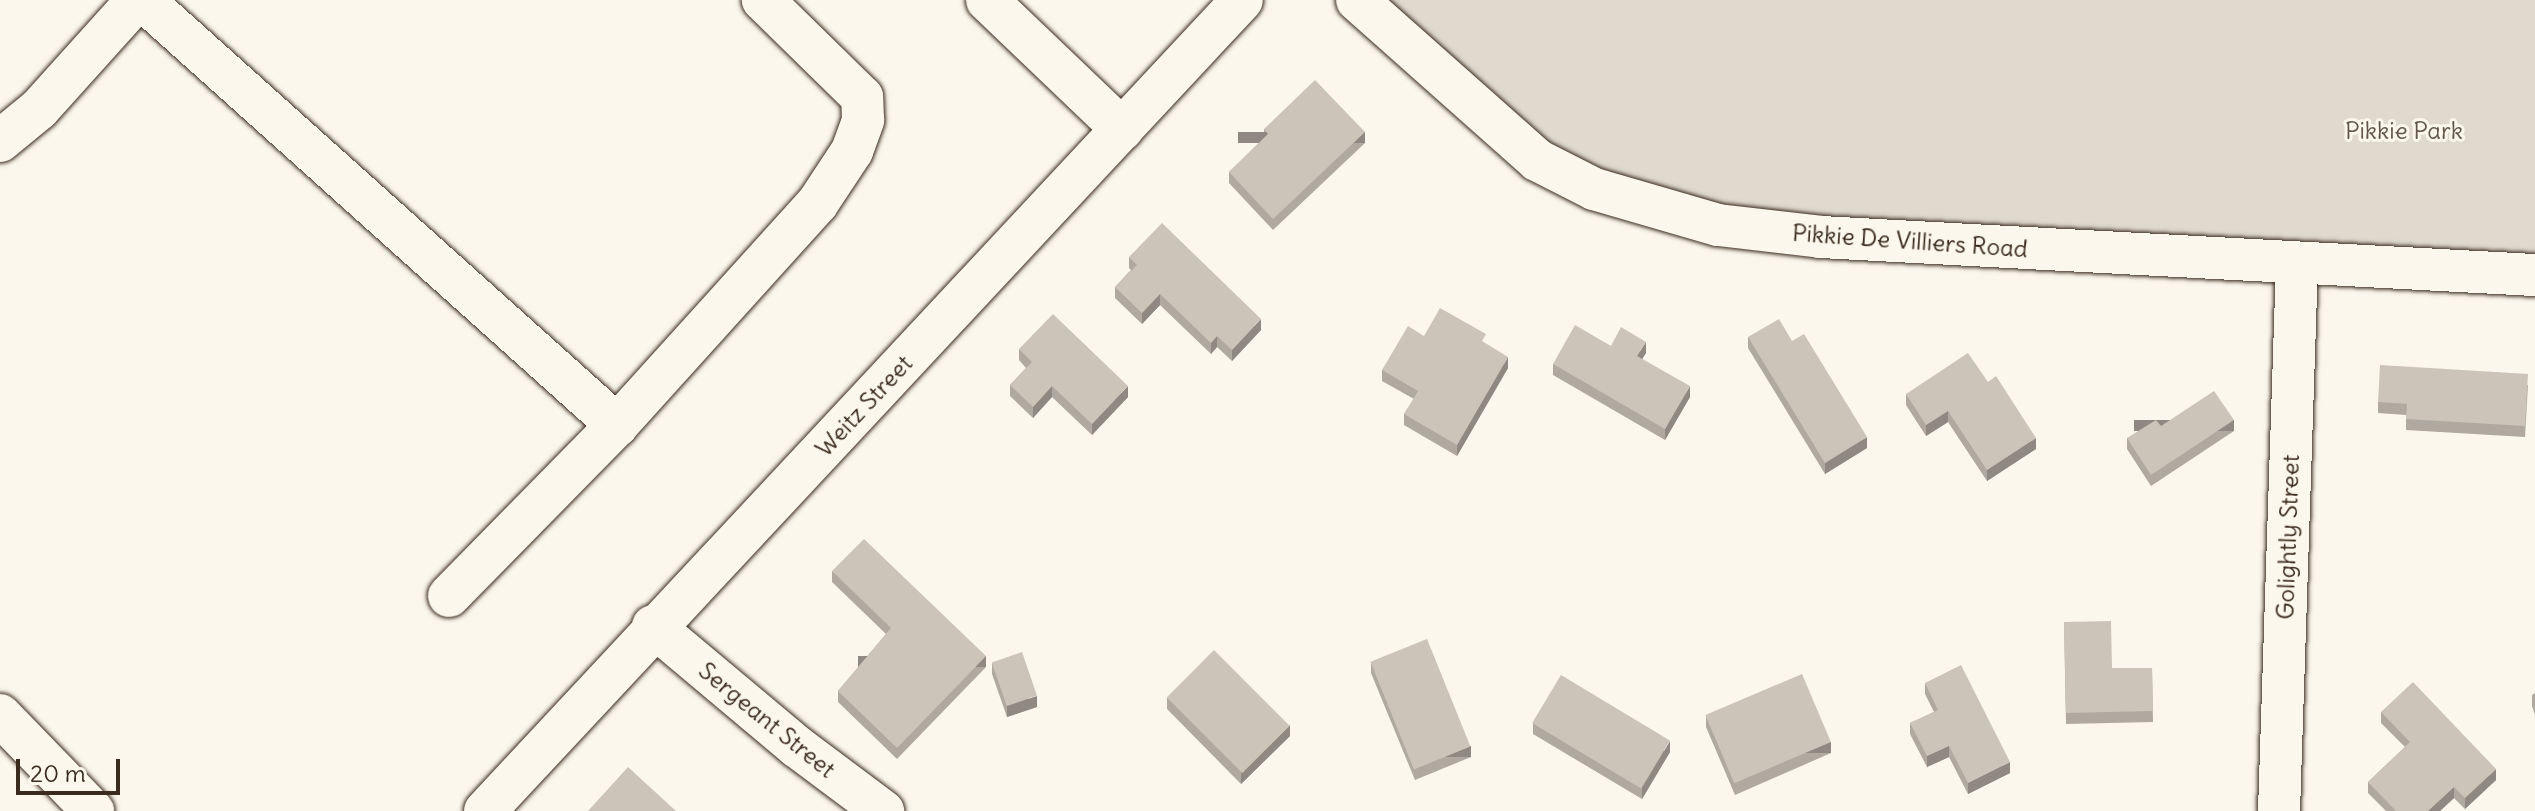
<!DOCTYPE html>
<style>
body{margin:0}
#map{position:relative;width:2535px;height:811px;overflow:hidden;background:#fbf7ec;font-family:Delius,sans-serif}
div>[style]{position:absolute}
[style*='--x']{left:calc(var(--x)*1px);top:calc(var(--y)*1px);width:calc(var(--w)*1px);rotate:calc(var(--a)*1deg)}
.green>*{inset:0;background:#dfd9ce}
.roads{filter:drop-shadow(0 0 2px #3b2a1e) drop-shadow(0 0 2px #3b2a1e)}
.minor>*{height:42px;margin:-21px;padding:0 21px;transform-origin:21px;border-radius:21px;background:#fbf7ec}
.wall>*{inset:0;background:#afa99f}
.shaded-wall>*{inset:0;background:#8f8982;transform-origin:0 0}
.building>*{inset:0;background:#ccc4b9;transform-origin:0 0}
span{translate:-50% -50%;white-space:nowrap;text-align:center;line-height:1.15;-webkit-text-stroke:6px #fbf7ec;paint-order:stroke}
.park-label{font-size:24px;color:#64564a}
.street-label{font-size:24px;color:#3b2a1e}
.scale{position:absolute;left:16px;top:759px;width:104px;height:36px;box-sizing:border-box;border:4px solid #3b2a1e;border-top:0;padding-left:10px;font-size:24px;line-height:28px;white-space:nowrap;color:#3b2a1e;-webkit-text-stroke:6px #fbf7ec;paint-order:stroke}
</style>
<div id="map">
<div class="green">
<div style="clip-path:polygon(1361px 0,2535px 0,2535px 266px,1718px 221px,1548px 164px)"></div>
</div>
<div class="roads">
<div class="minor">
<div style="--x:143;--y:0;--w:637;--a:41.88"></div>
<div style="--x:987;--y:0;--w:187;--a:43.7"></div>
<div style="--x:1357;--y:0;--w:241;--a:41.6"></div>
<div style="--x:1537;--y:160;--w:64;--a:27"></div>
<div style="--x:1594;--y:189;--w:129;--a:16.2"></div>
<div style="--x:1718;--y:225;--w:104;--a:6.6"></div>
<div style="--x:1821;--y:237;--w:715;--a:3.05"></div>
<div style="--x:0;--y:141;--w:50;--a:-39.4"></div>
<div style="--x:39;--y:109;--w:147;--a:-48"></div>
<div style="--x:449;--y:596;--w:240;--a:-45.5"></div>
<div style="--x:617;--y:425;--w:298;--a:-47.9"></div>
<div style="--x:817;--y:204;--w:64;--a:-56.6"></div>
<div style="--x:852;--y:151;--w:33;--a:-70"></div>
<div style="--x:863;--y:120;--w:23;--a:-92"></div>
<div style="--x:862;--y:97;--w:139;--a:-135.6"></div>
<div style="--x:653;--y:626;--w:187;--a:40"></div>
<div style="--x:796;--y:746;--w:109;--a:36.8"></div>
<div style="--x:0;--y:715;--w:134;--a:45.9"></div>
<div style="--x:485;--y:811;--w:1109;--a:-46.97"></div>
<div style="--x:2279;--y:811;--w:548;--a:-88.12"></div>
</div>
</div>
<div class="wall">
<div style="clip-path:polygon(1264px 129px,1365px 143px,1273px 230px,1229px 183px,1229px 172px,1264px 138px)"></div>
<div style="clip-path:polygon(1129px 257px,1261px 330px,1232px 361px,1217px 347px,1211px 354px,1160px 305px,1142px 324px,1115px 298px,1115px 287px,1131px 270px,1129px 268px)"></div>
<div style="clip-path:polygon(1424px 336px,1486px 344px,1508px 368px,1457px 456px,1404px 425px,1404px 414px,1414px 399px,1382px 381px,1382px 370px)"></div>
<div style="clip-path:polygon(1748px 337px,1792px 341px,1867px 448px,1825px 474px,1748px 348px)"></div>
<div style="clip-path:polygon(1611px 346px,1646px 353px,1642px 359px,1690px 397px,1665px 440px,1553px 375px,1553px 364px)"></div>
<div style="clip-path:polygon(1019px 349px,1128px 397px,1092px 435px,1052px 397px,1033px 418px,1010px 396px,1010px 385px,1026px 368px,1019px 360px)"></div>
<div style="clip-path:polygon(1988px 382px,2036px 449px,1987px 481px,1948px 422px,1926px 436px,1906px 405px,1906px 394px)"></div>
<div style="clip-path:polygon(2528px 385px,2525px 437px,2406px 430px,2406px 415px,2378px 413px,2378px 402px)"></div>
<div style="clip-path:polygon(2161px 426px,2234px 431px,2151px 486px,2127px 449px,2127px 438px)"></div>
<div style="clip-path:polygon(832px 571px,986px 667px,897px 759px,838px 702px,838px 691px,886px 634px,832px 582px)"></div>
<div style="clip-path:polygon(2064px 622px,2112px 668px,2152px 668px,2153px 722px,2066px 724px)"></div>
<div style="clip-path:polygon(1371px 662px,1471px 757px,1415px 780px,1371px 673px)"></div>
<div style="clip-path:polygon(992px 663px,1037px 707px,1007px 717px,992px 674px)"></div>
<div style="clip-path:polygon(1925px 683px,2010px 773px,1968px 794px,1949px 757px,1927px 767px,1910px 734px,1910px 723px,1934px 712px,1925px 694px)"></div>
<div style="clip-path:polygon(2535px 693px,2535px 715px,2532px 706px,2532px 695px)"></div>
<div style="clip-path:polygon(1167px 698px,1290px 736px,1241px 784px,1167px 709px)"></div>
<div style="clip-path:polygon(2381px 712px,2496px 780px,2465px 809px,2454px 798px,2440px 811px,2386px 811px,2368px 793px,2368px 782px,2405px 747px,2381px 723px)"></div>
<div style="clip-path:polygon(1706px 716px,1831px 753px,1735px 795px,1706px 727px)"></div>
<div style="clip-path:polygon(1533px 723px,1670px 752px,1642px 799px,1533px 734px)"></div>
</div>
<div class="shaded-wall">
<div style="left:1365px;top:132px;width:11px;height:127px;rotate:90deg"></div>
<div style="clip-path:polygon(1160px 294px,1160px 305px,1142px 324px,1142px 313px)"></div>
<div style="clip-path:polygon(1261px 319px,1261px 330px,1232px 361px,1232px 350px)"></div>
<div style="clip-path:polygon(1217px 336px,1217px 347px,1211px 354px,1211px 343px)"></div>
<div style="clip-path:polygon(1646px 342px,1646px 353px,1637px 367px,1637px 356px)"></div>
<div style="clip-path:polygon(1508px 357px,1508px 368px,1457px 456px,1457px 445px)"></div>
<div style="clip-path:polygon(1052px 386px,1052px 397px,1033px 418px,1033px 407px)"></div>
<div style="clip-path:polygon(1128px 386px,1128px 397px,1092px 435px,1092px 424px)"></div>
<div style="clip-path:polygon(1690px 386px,1690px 397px,1665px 440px,1665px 429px)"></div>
<div style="clip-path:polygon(1948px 411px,1948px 422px,1926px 436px,1926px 425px)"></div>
<div style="left:2234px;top:420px;width:11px;height:100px;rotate:90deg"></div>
<div style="clip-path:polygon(1867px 437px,1867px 448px,1825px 474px,1825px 463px)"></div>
<div style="clip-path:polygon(2036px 438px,2036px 449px,1987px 481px,1987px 470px)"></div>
<div style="left:986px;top:656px;width:11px;height:128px;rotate:90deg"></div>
<div style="clip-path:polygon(1037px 696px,1037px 707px,1007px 717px,1007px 706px)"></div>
<div style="clip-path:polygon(1290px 725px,1290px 736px,1241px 784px,1241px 773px)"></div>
<div style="clip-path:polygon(1670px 741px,1670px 752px,1642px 799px,1642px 788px)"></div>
<div style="left:1831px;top:742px;width:11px;height:105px;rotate:90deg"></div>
<div style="left:1471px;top:746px;width:11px;height:61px;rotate:90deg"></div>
<div style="clip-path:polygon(1949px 746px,1949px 757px,1927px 767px,1927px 756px)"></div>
<div style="clip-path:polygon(2010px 762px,2010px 773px,1968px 794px,1968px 783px)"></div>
<div style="clip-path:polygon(2496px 769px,2496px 780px,2465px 809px,2465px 798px)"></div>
<div style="clip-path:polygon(2454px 787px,2454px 798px,2440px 811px,2428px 811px)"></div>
</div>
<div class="building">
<div style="clip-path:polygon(1315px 80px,1365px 132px,1273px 219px,1229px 172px,1268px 134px,1264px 129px)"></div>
<div style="clip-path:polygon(1162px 223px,1261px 319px,1232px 350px,1217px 336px,1211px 343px,1160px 294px,1142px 313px,1115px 287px,1137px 265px,1129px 257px)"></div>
<div style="clip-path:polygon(1440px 308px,1486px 334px,1482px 341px,1508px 357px,1457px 445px,1404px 414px,1418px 391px,1382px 370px,1408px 326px,1424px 336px)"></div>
<div style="clip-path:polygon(1053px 314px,1128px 386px,1092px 424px,1052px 386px,1033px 407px,1010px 385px,1032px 362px,1019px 349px)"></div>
<div style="clip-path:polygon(1779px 319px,1792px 341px,1804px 334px,1867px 437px,1825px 463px,1748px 337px)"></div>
<div style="clip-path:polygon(1575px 325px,1611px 346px,1621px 327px,1646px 342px,1637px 356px,1690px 386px,1665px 429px,1553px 364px)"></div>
<div style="clip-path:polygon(1968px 353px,1988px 382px,1996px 376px,2036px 438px,1987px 470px,1948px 411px,1926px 425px,1906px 394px)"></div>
<div style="clip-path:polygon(2380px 365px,2528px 374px,2525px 426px,2406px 419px,2407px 404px,2378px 402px)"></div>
<div style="clip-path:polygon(2214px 391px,2234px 420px,2151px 475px,2127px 438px,2156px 420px,2161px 426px)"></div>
<div style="clip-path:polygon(864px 539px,986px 656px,897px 748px,838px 691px,891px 628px,832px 571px)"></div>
<div style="clip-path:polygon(2111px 621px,2112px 668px,2152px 668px,2153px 711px,2066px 713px,2064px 622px)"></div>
<div style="left:1427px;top:639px;width:116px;height:61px;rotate:68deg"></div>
<div style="left:1214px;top:650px;width:107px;height:67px;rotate:45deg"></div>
<div style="left:1022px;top:652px;width:46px;height:32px;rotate:71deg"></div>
<div style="clip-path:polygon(1961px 665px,2010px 762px,1968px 783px,1949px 746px,1927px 756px,1910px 723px,1938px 710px,1925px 683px)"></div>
<div style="left:1802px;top:674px;width:74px;height:105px;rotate:67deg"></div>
<div style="left:1561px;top:675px;width:127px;height:56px;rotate:31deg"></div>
<div style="clip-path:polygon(2413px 682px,2496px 769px,2465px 798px,2454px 787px,2428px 811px,2396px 811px,2368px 782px,2410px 742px,2381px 712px)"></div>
<div style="clip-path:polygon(628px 767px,676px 811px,588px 811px)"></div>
</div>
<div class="park-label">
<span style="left:2404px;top:131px">Pikkie Park</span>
</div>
<div class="street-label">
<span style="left:1910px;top:241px;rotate:4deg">Pikkie De Villiers Road</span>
<span style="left:864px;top:406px;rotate:-47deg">Weitz Street</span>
<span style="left:2288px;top:537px;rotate:-88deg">Golightly Street</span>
<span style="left:767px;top:720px;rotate:39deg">Sergeant Street</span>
</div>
<div class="scale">20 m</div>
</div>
